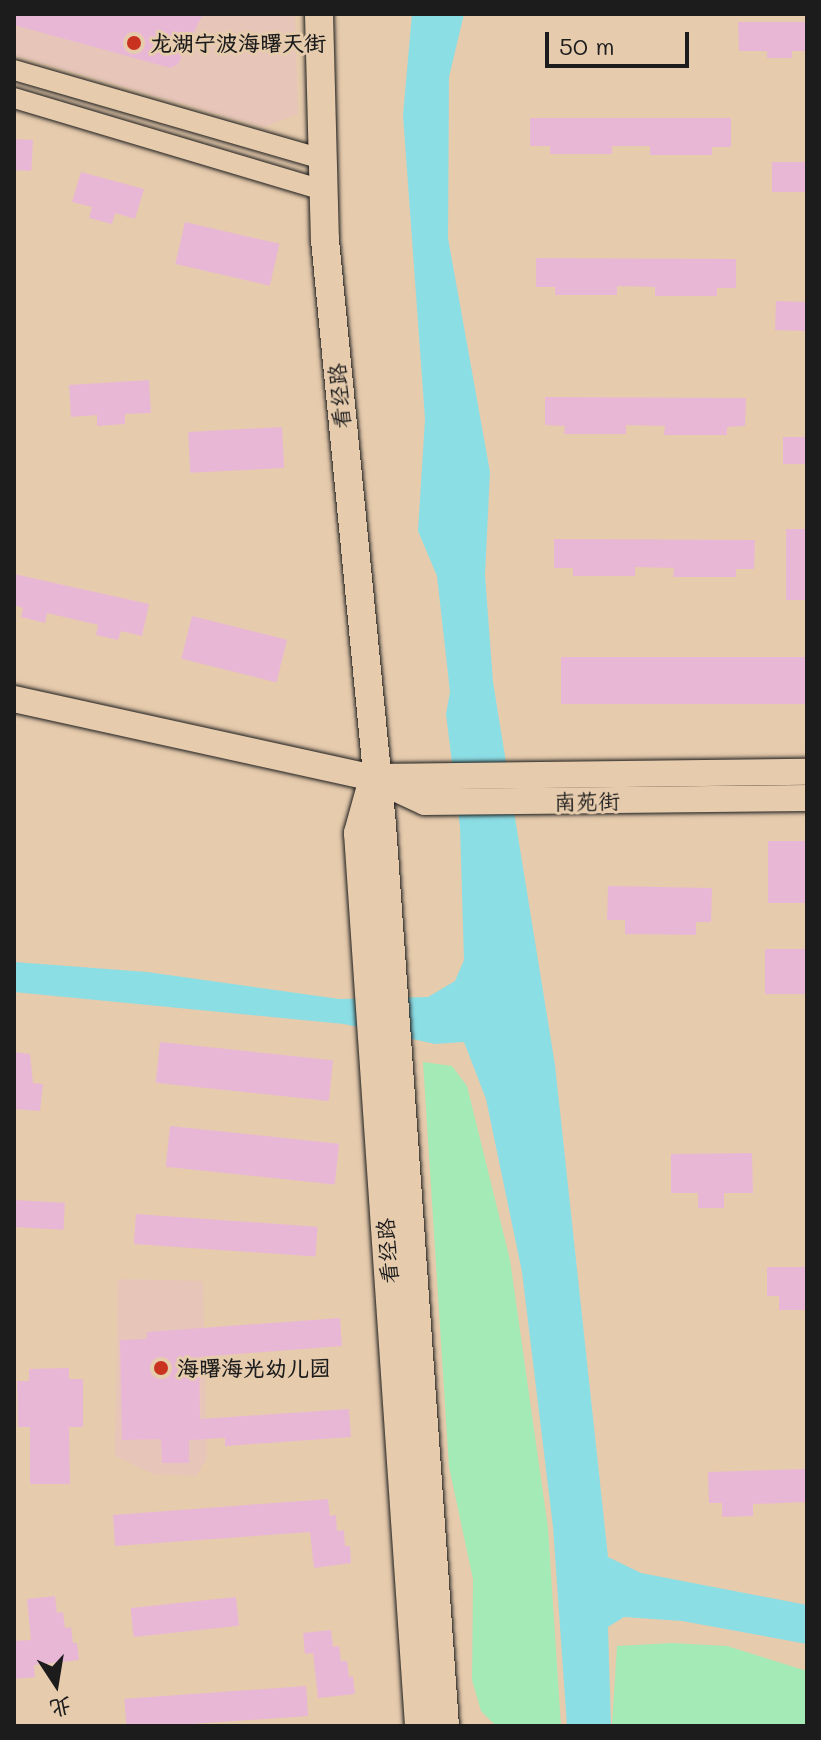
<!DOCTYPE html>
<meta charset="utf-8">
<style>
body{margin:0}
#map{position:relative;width:821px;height:1740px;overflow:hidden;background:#e6cbad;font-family:Mali,"LXGW WenKai TC",sans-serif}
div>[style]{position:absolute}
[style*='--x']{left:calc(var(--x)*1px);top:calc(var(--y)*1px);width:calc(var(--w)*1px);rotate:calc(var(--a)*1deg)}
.built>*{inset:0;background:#e7c5b9}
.green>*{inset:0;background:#a3eab6}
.water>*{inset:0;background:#8cdee5}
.building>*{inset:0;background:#e9b7d6;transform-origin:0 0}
.roads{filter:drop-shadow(0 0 2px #1c1c1c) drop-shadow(0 0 2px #1c1c1c)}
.minor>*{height:20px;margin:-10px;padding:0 10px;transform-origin:10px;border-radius:10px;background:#e6cbad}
.tertiary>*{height:26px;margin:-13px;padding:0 13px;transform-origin:13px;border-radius:13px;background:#e6cbad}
.secondary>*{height:28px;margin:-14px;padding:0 14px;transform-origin:14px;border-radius:14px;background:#e6cbad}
.dots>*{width:22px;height:22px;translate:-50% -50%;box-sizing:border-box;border:4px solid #e6cbad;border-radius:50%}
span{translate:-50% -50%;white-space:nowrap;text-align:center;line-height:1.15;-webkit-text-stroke:6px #e6cbad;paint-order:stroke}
.poi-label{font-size:22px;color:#1c1c1c;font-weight:700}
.left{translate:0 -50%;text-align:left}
.street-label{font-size:22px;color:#1c1c1c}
.frame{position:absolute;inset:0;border:16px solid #1c1c1c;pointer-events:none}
.north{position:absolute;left:16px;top:1644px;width:80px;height:80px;-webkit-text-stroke:6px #e6cbad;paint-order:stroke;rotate:168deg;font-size:22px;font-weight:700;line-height:32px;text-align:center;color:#1c1c1c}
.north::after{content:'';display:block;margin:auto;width:28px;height:36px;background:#1c1c1c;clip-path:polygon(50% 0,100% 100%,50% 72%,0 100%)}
.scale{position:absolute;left:545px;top:32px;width:144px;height:36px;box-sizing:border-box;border:4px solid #1c1c1c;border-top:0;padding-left:10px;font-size:24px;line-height:28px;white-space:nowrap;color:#1c1c1c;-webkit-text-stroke:6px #e6cbad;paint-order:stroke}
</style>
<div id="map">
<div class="built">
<div style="clip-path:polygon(14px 14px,295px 14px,298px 114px,264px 127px,14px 55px)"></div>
<div style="clip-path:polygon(118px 1279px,203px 1281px,207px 1458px,196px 1476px,153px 1474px,115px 1456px)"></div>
</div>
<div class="green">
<div style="clip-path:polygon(423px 1062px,452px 1066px,467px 1086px,510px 1260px,548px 1528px,561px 1726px,496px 1726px,481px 1711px,472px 1680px,473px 1579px,449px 1467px)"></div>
<div style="clip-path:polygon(672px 1643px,727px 1646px,807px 1671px,807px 1726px,612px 1726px,617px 1646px)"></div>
</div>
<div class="water">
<div style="clip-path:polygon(412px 14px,464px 14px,449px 77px,448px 238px,490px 472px,485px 575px,493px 682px,555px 1065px,608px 1557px,641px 1573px,807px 1605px,807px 1644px,682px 1621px,624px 1617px,608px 1627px,611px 1726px,567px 1726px,553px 1527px,522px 1272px,486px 1099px,464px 1042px,435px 1044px,344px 1024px,14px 992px,14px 962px,147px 972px,339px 999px,428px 997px,455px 981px,464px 960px,460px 827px,446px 714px,450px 692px,437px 576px,418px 531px,425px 419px,403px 115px)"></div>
</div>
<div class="building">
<div style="clip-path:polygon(14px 14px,203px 14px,178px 64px,171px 68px,14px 25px)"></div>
<div style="clip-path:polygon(738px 22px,807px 22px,807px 51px,792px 51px,792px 58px,767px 58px,767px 51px,739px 51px)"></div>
<div style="clip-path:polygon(530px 118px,731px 118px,731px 147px,712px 147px,712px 155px,650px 155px,650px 146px,612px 146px,612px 154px,550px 154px,550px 146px,530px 146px)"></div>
<div style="left:14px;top:139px;width:19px;height:31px;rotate:3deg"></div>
<div style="left:807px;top:162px;width:30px;height:35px;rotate:90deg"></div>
<div style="clip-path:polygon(81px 172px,144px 189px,135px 219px,115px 213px,112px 224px,89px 218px,92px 207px,72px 202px)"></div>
<div style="left:185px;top:222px;width:97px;height:43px;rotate:13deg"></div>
<div style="clip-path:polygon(536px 258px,736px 259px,736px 288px,717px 288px,717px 296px,655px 296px,655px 287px,617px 286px,617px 295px,555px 295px,555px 287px,536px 287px)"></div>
<div style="left:776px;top:301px;width:31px;height:29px;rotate:2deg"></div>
<div style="clip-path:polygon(149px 380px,151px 413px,125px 414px,125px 424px,97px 426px,97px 415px,71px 417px,69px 385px)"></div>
<div style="clip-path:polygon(545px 397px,746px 398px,745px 426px,727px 427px,727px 435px,664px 435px,665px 426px,626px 425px,626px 434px,564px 434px,565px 426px,545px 425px)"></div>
<div style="left:282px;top:427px;width:41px;height:94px;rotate:87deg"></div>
<div style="left:783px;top:437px;width:24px;height:27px"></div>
<div style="left:786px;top:529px;width:21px;height:71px"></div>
<div style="clip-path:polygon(554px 539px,755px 540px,754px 569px,736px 569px,736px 577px,673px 577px,674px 568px,635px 567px,635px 576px,573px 576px,573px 568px,554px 568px)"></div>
<div style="clip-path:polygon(14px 574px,149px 604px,142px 636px,121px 631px,118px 640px,96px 635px,98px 625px,47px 613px,45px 623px,21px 617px,23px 608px,14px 605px)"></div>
<div style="left:192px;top:616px;width:98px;height:44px;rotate:14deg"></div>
<div style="left:807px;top:657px;width:47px;height:246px;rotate:90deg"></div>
<div style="left:807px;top:841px;width:62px;height:39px;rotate:90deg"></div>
<div style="clip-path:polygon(608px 886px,712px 888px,711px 922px,696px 922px,696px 935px,625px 934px,625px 920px,607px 920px)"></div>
<div style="left:807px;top:949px;width:45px;height:42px;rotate:90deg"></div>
<div style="left:160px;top:1042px;width:174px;height:41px;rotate:6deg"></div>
<div style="clip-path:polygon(14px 1052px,30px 1054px,33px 1083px,43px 1084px,40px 1111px,14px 1109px)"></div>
<div style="left:170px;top:1126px;width:170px;height:41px;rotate:6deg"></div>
<div style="clip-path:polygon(752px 1153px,753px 1193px,724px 1193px,724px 1208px,698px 1208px,698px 1193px,671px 1193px,671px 1154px)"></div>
<div style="left:14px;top:1200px;width:51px;height:27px;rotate:3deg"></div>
<div style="left:136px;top:1214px;width:182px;height:30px;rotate:4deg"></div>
<div style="clip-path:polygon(767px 1267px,807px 1267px,807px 1310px,779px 1310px,779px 1296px,767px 1296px)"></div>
<div style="clip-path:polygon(340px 1318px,342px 1346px,199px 1357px,200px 1419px,349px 1409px,351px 1437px,225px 1446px,225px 1438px,189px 1440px,189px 1463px,162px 1463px,161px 1439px,122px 1440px,120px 1340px,147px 1339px,147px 1332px)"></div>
<div style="clip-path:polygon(69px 1368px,69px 1379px,83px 1379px,83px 1427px,69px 1427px,70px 1484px,30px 1484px,30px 1427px,18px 1427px,17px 1381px,29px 1381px,29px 1369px)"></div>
<div style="clip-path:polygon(807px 1469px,807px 1502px,753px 1504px,753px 1516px,722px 1517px,722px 1503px,709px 1503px,708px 1472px)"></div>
<div style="clip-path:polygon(328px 1499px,330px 1516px,336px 1515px,337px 1531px,344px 1530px,345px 1546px,350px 1546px,351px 1563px,314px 1568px,310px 1532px,115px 1546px,113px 1515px)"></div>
<div style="clip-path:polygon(55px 1596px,57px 1613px,63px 1612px,65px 1628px,71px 1627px,73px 1643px,77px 1643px,79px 1660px,34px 1665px,35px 1677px,14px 1679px,14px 1641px,31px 1640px,27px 1599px)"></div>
<div style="left:236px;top:1597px;width:29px;height:106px;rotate:84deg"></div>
<div style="clip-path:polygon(331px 1630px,333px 1647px,339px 1646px,341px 1661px,347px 1661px,349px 1677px,353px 1676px,355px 1694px,318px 1698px,313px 1653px,305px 1654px,303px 1633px)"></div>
<div style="left:306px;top:1686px;width:30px;height:182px;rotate:86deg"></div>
</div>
<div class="roads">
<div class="minor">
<div style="--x:14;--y:70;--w:321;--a:16.1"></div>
<div style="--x:14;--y:98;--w:322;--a:16.6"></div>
</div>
<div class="tertiary">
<div style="--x:14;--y:699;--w:368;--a:12.4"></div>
<div style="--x:373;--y:778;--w:57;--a:24.8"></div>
<div style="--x:425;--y:802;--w:382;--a:-0.6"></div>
<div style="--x:377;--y:777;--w:430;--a:-0.7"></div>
</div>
<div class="secondary">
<div style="--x:319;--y:14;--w:226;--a:88.5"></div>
<div style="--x:325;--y:240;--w:588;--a:84.43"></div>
<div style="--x:382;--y:825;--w:903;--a:86"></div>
<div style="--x:371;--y:786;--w:49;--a:105.5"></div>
<div style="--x:358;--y:833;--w:895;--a:86.09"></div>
</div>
</div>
<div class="dots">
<div style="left:134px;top:43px;background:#c8321e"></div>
<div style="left:161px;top:1368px;background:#c8321e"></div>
</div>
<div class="poi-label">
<span class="left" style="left:150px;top:43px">龙湖宁波海曙天街</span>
<span class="left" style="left:177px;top:1368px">海曙海光幼儿园</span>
</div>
<div class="street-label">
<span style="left:339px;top:396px;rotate:-95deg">看经路</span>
<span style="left:587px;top:801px;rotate:-1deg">南苑街</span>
<span style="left:387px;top:1251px;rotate:-94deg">看经路</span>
</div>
<div class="frame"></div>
<div class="north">北</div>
<div class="scale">50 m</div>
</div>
